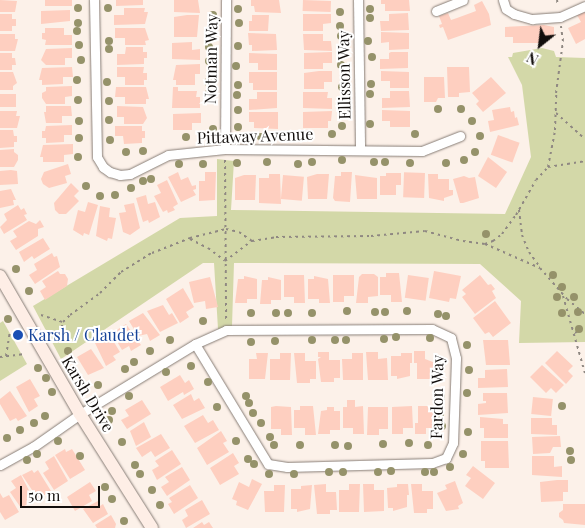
<!DOCTYPE html>
<style>
body{margin:0}
#map{position:relative;width:585px;height:528px;overflow:hidden;background:#fcf1e9;font-family:"Playfair Display",serif}
div>[style]{position:absolute}
[style*='--x']{left:calc(var(--x)*1px);top:calc(var(--y)*1px);width:calc(var(--w)*1px);rotate:calc(var(--a)*1deg)}
.green>*{inset:0;background:#d3d8a8}
.building>*{inset:0;background:#fecfc0;transform-origin:0 0}
.path>*{height:2px;margin-top:-1px;transform-origin:0;background:repeating-linear-gradient(90deg,#8f8882 0 2.5px,transparent 0 6.5px)}
.roads{filter:drop-shadow(0 0 1px #877d76) drop-shadow(0 0 1px #877d76)}
.street>*{height:9px;margin:-4.5px;padding:0 4.5px;transform-origin:4.5px;border-radius:4.5px;background:#fff}
.secondary>*{height:12px;margin:-6px;padding:0 6px;transform-origin:6px;border-radius:6px;background:#feeee6}
.trees>*{width:8px;height:8px;margin:-4px;border-radius:50%;background:#95926a}
.dots>*{width:14px;height:14px;translate:-50% -50%;box-sizing:border-box;border:2px solid #fff;border-radius:50%}
span{translate:-50% -50%;white-space:nowrap;text-align:center;line-height:1.15;-webkit-text-stroke:4px #fff;paint-order:stroke}
.street-label{font-size:16px;color:#120e0c}
.transit-label{font-size:16px;color:#164399}
.left{translate:0 -50%;text-align:left}
.north{position:absolute;left:515px;top:20px;width:50px;height:50px;-webkit-text-stroke:4px #fff;paint-order:stroke;rotate:209deg;font-size:14px;font-weight:700;line-height:20px;text-align:center;color:#120e0c}
.north::after{content:'';display:block;margin:auto;width:18px;height:22px;background:#120e0c;clip-path:polygon(50% 0,100% 100%,50% 72%,0 100%)}
.scale{position:absolute;left:20px;top:486px;width:80px;height:22px;box-sizing:border-box;border:2px solid #120e0c;border-top:0;padding-left:6px;font-size:15px;line-height:18px;white-space:nowrap;color:#120e0c;-webkit-text-stroke:4px #fff;paint-order:stroke}
</style>
<div id="map">
<div class="green">
<div style="clip-path:polygon(542px 48px,554px 51px,556px 57px,585px 58px,585px 342px,519px 343px,521px 301px,480px 264px,234px 263px,232px 326px,218px 329px,214px 263px,203px 263px,61px 359px,33px 306px,180px 218px,217px 216px,217px 159px,234px 161px,231px 210px,505px 214px,531px 157px,522px 85px,508px 57px,512px 57px,513px 53px)"></div>
<div style="clip-path:polygon(3px 321px,27px 364px,0 381px,0 323px)"></div>
</div>
<div class="building">
<div style="clip-path:polygon(0 0,17px 1px,15px 12px,0 12px)"></div>
<div style="left:45px;top:0;width:27px;height:6px"></div>
<div style="clip-path:polygon(116px 0,143px 0,143px 5px,116px 6px)"></div>
<div style="clip-path:polygon(174px 0,198px 0,200px 13px,174px 12px)"></div>
<div style="clip-path:polygon(251px 0,279px 0,281px 13px,255px 12px,254px 6px,251px 6px)"></div>
<div style="left:303px;top:0;width:28px;height:11px;rotate:2deg"></div>
<div style="clip-path:polygon(381px 0,409px 0,410px 11px,385px 11px,385px 4px,381px 4px)"></div>
<div style="clip-path:polygon(482px 1px,489px 14px,491px 25px,448px 40px,443px 27px,440px 28px,439px 25px,442px 24px,439px 16px,448px 13px,451px 20px,457px 18px,476px 11px,474px 5px)"></div>
<div style="clip-path:polygon(124px 8px,145px 8px,144px 12px,148px 12px,145px 24px,114px 25px,114px 15px,124px 15px)"></div>
<div style="clip-path:polygon(70px 10px,70px 21px,41px 24px,41px 11px)"></div>
<div style="clip-path:polygon(585px 11px,585px 39px,576px 44px,568px 28px,581px 22px,577px 15px)"></div>
<div style="clip-path:polygon(408px 13px,409px 30px,381px 31px,380px 21px,389px 21px,389px 14px)"></div>
<div style="clip-path:polygon(0 14px,12px 14px,12px 19px,16px 19px,16px 26px,12px 26px,12px 31px,0 31px)"></div>
<div style="clip-path:polygon(303px 14px,331px 14px,331px 23px,323px 24px,323px 31px,303px 31px)"></div>
<div style="clip-path:polygon(187px 15px,199px 15px,197px 37px,174px 37px,174px 17px)"></div>
<div style="clip-path:polygon(252px 15px,269px 15px,268px 31px,249px 31px,249px 21px,252px 21px)"></div>
<div style="clip-path:polygon(544px 25px,554px 27px,554px 36px,546px 36px,545px 43px,513px 43px,513px 37px,505px 37px,505px 27px)"></div>
<div style="clip-path:polygon(45px 28px,64px 28px,64px 35px,72px 35px,72px 45px,45px 45px,46px 40px,42px 39px,42px 33px,45px 33px)"></div>
<div style="clip-path:polygon(115px 28px,145px 28px,149px 40px,145px 41px,146px 45px,125px 45px,125px 38px,115px 38px)"></div>
<div style="clip-path:polygon(381px 32px,409px 33px,409px 49px,389px 50px,389px 42px,381px 43px)"></div>
<div style="clip-path:polygon(248px 33px,276px 34px,277px 50px,252px 51px,252px 45px,249px 45px)"></div>
<div style="clip-path:polygon(0 34px,15px 34px,15px 39px,18px 39px,15px 51px,0 51px)"></div>
<div style="clip-path:polygon(303px 34px,323px 34px,323px 41px,331px 41px,332px 51px,304px 50px)"></div>
<div style="clip-path:polygon(192px 42px,192px 50px,200px 49px,200px 60px,172px 59px,172px 43px)"></div>
<div style="clip-path:polygon(126px 47px,143px 47px,143px 52px,147px 52px,147px 58px,144px 58px,144px 64px,117px 65px,117px 54px,125px 54px)"></div>
<div style="clip-path:polygon(72px 48px,72px 58px,65px 58px,65px 65px,46px 65px,41px 60px,46px 49px)"></div>
<div style="clip-path:polygon(332px 52px,332px 63px,323px 63px,323px 69px,304px 69px,304px 53px)"></div>
<div style="clip-path:polygon(391px 52px,408px 52px,408px 68px,380px 69px,380px 59px,389px 59px,389px 53px)"></div>
<div style="clip-path:polygon(0 53px,12px 53px,12px 58px,15px 58px,16px 65px,12px 65px,12px 70px,0 70px)"></div>
<div style="clip-path:polygon(249px 53px,277px 54px,277px 70px,258px 70px,258px 63px,249px 63px)"></div>
<div style="clip-path:polygon(200px 64px,200px 74px,195px 74px,195px 85px,176px 85px,176px 80px,173px 80px,176px 65px)"></div>
<div style="clip-path:polygon(72px 67px,73px 77px,63px 77px,63px 84px,42px 85px,42px 80px,39px 80px,42px 68px)"></div>
<div style="clip-path:polygon(117px 67px,144px 67px,143px 73px,147px 73px,147px 80px,144px 80px,144px 85px,125px 85px,125px 77px,117px 77px)"></div>
<div style="clip-path:polygon(447px 67px,469px 67px,470px 92px,459px 93px,459px 97px,448px 97px)"></div>
<div style="clip-path:polygon(319px 71px,332px 71px,332px 82px,324px 82px,324px 89px,304px 89px,304px 73px)"></div>
<div style="clip-path:polygon(381px 71px,409px 72px,409px 88px,390px 88px,390px 81px,381px 81px)"></div>
<div style="clip-path:polygon(0 72px,13px 72px,17px 83px,13px 86px,13px 90px,0 90px)"></div>
<div style="clip-path:polygon(249px 72px,277px 72px,277px 90px,253px 90px,253px 83px,249px 83px)"></div>
<div style="clip-path:polygon(424px 77px,444px 77px,445px 98px,438px 98px,436px 102px,424px 102px)"></div>
<div style="clip-path:polygon(491px 77px,506px 93px,483px 112px,476px 104px,479px 101px,472px 93px)"></div>
<div style="clip-path:polygon(72px 86px,72px 96px,65px 97px,65px 104px,46px 104px,42px 98px,42px 93px,46px 91px,46px 87px)"></div>
<div style="clip-path:polygon(116px 87px,146px 87px,149px 99px,146px 99px,146px 104px,125px 104px,125px 97px,115px 97px)"></div>
<div style="clip-path:polygon(173px 87px,178px 87px,178px 91px,197px 91px,196px 97px,200px 97px,200px 108px,172px 108px)"></div>
<div style="clip-path:polygon(390px 91px,409px 91px,410px 107px,382px 108px,382px 98px,390px 98px)"></div>
<div style="clip-path:polygon(257px 92px,277px 92px,277px 108px,249px 110px,249px 99px,257px 99px)"></div>
<div style="clip-path:polygon(303px 92px,328px 92px,327px 98px,332px 98px,332px 109px,303px 108px)"></div>
<div style="left:0;top:94px;width:16px;height:13px"></div>
<div style="clip-path:polygon(46px 106px,71px 106px,72px 116px,62px 116px,62px 123px,46px 123px,44px 112px,46px 112px)"></div>
<div style="clip-path:polygon(117px 106px,143px 107px,147px 118px,143px 124px,124px 124px,124px 117px,117px 117px)"></div>
<div style="clip-path:polygon(510px 107px,511px 112px,514px 111px,515px 118px,517px 117px,519px 125px,490px 132px,488px 121px,494px 120px,492px 110px)"></div>
<div style="clip-path:polygon(382px 110px,410px 111px,410px 127px,390px 127px,390px 121px,382px 121px)"></div>
<div style="clip-path:polygon(0 111px,17px 111px,16px 116px,20px 116px,17px 128px,0 128px)"></div>
<div style="clip-path:polygon(332px 111px,331px 121px,328px 121px,328px 128px,303px 128px,303px 112px)"></div>
<div style="clip-path:polygon(249px 112px,278px 112px,278px 129px,254px 128px,254px 122px,249px 122px)"></div>
<div style="clip-path:polygon(201px 113px,201px 123px,192px 123px,192px 130px,173px 130px,173px 114px)"></div>
<div style="clip-path:polygon(72px 125px,72px 135px,64px 135px,64px 142px,46px 143px,46px 138px,42px 138px,42px 131px,45px 131px,46px 126px)"></div>
<div style="clip-path:polygon(115px 126px,142px 126px,142px 131px,145px 131px,145px 138px,142px 138px,142px 143px,124px 144px,123px 136px,115px 136px)"></div>
<div style="clip-path:polygon(0 130px,13px 130px,14px 136px,17px 136px,17px 142px,14px 142px,14px 147px,0 148px)"></div>
<div style="left:498px;top:135px;width:23px;height:21px;rotate:20deg"></div>
<div style="clip-path:polygon(73px 144px,73px 154px,64px 155px,64px 162px,43px 162px,43px 157px,40px 157px,43px 145px)"></div>
<div style="clip-path:polygon(14px 149px,14px 152px,18px 155px,18px 160px,14px 167px,0 167px,0 150px)"></div>
<div style="clip-path:polygon(488px 157px,507px 172px,496px 188px,478px 176px)"></div>
<div style="clip-path:polygon(68px 164px,71px 174px,65px 176px,67px 183px,49px 188px,43px 184px,41px 179px,44px 172px)"></div>
<div style="clip-path:polygon(11px 170px,17px 171px,18px 184px,0 185px,0 171px)"></div>
<div style="clip-path:polygon(178px 172px,181px 180px,188px 177px,192px 186px,196px 185px,196px 189px,193px 190px,196px 195px,181px 202px,168px 177px)"></div>
<div style="clip-path:polygon(205px 172px,216px 172px,215px 200px,199px 201px,199px 181px,205px 181px)"></div>
<div style="clip-path:polygon(341px 172px,352px 172px,350px 202px,335px 201px,333px 198px,335px 176px,341px 176px)"></div>
<div style="clip-path:polygon(386px 173px,401px 173px,401px 185px,396px 185px,396px 195px,380px 195px,380px 176px,386px 176px)"></div>
<div style="left:425px;top:173px;width:25px;height:21px;rotate:92deg"></div>
<div style="clip-path:polygon(269px 174px,280px 174px,281px 204px,259px 203px,259px 178px,269px 178px)"></div>
<div style="clip-path:polygon(317px 174px,329px 174px,327px 199px,308px 199px,307px 177px)"></div>
<div style="clip-path:polygon(428px 174px,438px 174px,438px 179px,449px 179px,449px 190px,453px 190px,453px 195px,444px 198px,444px 201px,429px 198px)"></div>
<div style="clip-path:polygon(244px 175px,256px 175px,255px 200px,235px 200px,235px 178px)"></div>
<div style="left:283px;top:175px;width:21px;height:24px;rotate:5deg"></div>
<div style="clip-path:polygon(355px 175px,377px 178px,377px 199px,357px 199px)"></div>
<div style="clip-path:polygon(464px 176px,469px 178px,475px 177px,479px 198px,463px 203px,460px 203px,453px 179px)"></div>
<div style="clip-path:polygon(167px 180px,178px 204px,173px 207px,175px 210px,168px 213px,167px 210px,163px 212px,154px 196px,161px 193px,157px 185px)"></div>
<div style="clip-path:polygon(71px 183px,79px 191px,74px 196px,79px 201px,66px 214px,59px 214px,55px 210px,54px 203px)"></div>
<div style="clip-path:polygon(11px 189px,16px 200px,13px 200px,14px 205px,0 208px,0 191px)"></div>
<div style="clip-path:polygon(146px 195px,148px 204px,155px 202px,160px 217px,149px 223px,148px 220px,143px 222px,136px 198px)"></div>
<div style="clip-path:polygon(88px 202px,98px 205px,89px 235px,84px 233px,83px 236px,73px 230px,78px 210px,85px 212px)"></div>
<div style="clip-path:polygon(134px 203px,140px 228px,130px 235px,123px 232px,119px 213px,126px 212px,124px 205px)"></div>
<div style="clip-path:polygon(18px 205px,21px 210px,24px 208px,27px 214px,24px 215px,27px 220px,4px 234px,0 227px,7px 220px,4px 214px)"></div>
<div style="clip-path:polygon(100px 206px,110px 208px,109px 217px,116px 218px,112px 239px,108px 238px,107px 241px,96px 236px)"></div>
<div style="clip-path:polygon(40px 220px,44px 227px,38px 229px,38px 236px,16px 250px,10px 241px,17px 237px,13px 231px,29px 221px,36px 224px)"></div>
<div style="clip-path:polygon(43px 238px,50px 249px,34px 259px,32px 256px,24px 262px,19px 252px)"></div>
<div style="clip-path:polygon(52px 253px,54px 257px,57px 256px,60px 267px,35px 284px,29px 275px,37px 270px,34px 264px)"></div>
<div style="clip-path:polygon(58px 271px,60px 274px,65px 274px,68px 279px,67px 286px,45px 300px,40px 291px,46px 287px,42px 281px)"></div>
<div style="clip-path:polygon(434px 271px,461px 276px,456px 299px,450px 298px,449px 302px,429px 298px)"></div>
<div style="clip-path:polygon(386px 273px,399px 273px,402px 302px,391px 302px,391px 295px,380px 295px,380px 277px,386px 277px)"></div>
<div style="clip-path:polygon(362px 274px,374px 274px,378px 277px,378px 296px,368px 297px,368px 303px,356px 303px,359px 277px)"></div>
<div style="clip-path:polygon(284px 275px,304px 275px,305px 303px,294px 303px,294px 297px,284px 297px)"></div>
<div style="clip-path:polygon(333px 275px,354px 275px,354px 296px,344px 296px,344px 302px,333px 302px)"></div>
<div style="left:408px;top:275px;width:21px;height:23px;rotate:8deg"></div>
<div style="clip-path:polygon(480px 275px,488px 285px,491px 284px,495px 289px,492px 291px,496px 298px,475px 314px,462px 297px,466px 294px,462px 290px)"></div>
<div style="clip-path:polygon(244px 276px,257px 279px,257px 299px,247px 299px,247px 303px,235px 303px,238px 279px,244px 279px)"></div>
<div style="clip-path:polygon(314px 276px,328px 279px,330px 303px,319px 303px,319px 299px,308px 299px,308px 279px,314px 279px)"></div>
<div style="clip-path:polygon(210px 277px,218px 307px,206px 309px,205px 301px,194px 303px,189px 282px)"></div>
<div style="clip-path:polygon(268px 277px,281px 280px,281px 300px,271px 300px,271px 304px,260px 304px,262px 280px,268px 280px)"></div>
<div style="clip-path:polygon(183px 288px,194px 307px,186px 312px,189px 317px,180px 323px,166px 299px)"></div>
<div style="clip-path:polygon(495px 301px,511px 323px,493px 337px,489px 332px,485px 334px,473px 318px)"></div>
<div style="clip-path:polygon(163px 305px,169px 315px,172px 313px,178px 323px,160px 332px,147px 311px)"></div>
<div style="clip-path:polygon(143px 313px,160px 335px,150px 341px,147px 334px,138px 336px,129px 321px)"></div>
<div style="clip-path:polygon(126px 324px,141px 345px,131px 351px,129px 346px,122px 350px,112px 333px)"></div>
<div style="clip-path:polygon(109px 334px,120px 352px,113px 356px,116px 360px,106px 366px,95px 343px)"></div>
<div style="clip-path:polygon(483px 340px,508px 340px,510px 365px,486px 365px)"></div>
<div style="clip-path:polygon(91px 349px,104px 368px,88px 375px,77px 357px)"></div>
<div style="clip-path:polygon(414px 351px,425px 351px,425px 359px,433px 362px,433px 379px,417px 379px,417px 363px,414px 363px)"></div>
<div style="clip-path:polygon(557px 351px,573px 366px,568px 371px,573px 376px,566px 384px,545px 363px)"></div>
<div style="clip-path:polygon(318px 352px,329px 352px,329px 360px,340px 360px,340px 378px,334px 378px,334px 382px,321px 382px,318px 359px,321px 357px,318px 357px)"></div>
<div style="clip-path:polygon(366px 352px,378px 352px,378px 359px,387px 358px,388px 380px,368px 380px)"></div>
<div style="clip-path:polygon(256px 353px,268px 353px,265px 379px,249px 379px,249px 359px,257px 359px)"></div>
<div style="clip-path:polygon(280px 353px,291px 353px,290px 380px,270px 380px,270px 359px,280px 359px)"></div>
<div style="clip-path:polygon(294px 353px,305px 353px,305px 361px,316px 361px,316px 379px,310px 379px,310px 383px,297px 383px)"></div>
<div style="clip-path:polygon(352px 353px,363px 353px,363px 380px,343px 380px,342px 359px,352px 359px)"></div>
<div style="clip-path:polygon(401px 353px,412px 353px,412px 363px,410px 363px,410px 376px,397px 379px,397px 376px,391px 376px,391px 356px,401px 356px)"></div>
<div style="clip-path:polygon(542px 365px,564px 385px,556px 393px,551px 388px,546px 393px,530px 377px)"></div>
<div style="clip-path:polygon(507px 369px,508px 387px,478px 388px,478px 378px,485px 378px,485px 370px)"></div>
<div style="clip-path:polygon(180px 375px,185px 383px,189px 380px,194px 389px,184px 395px,183px 392px,168px 401px,160px 387px)"></div>
<div style="clip-path:polygon(30px 379px,40px 396px,34px 399px,38px 406px,29px 412px,16px 387px)"></div>
<div style="clip-path:polygon(10px 391px,27px 416px,18px 421px,16px 418px,10px 421px,0 404px,0 399px)"></div>
<div style="clip-path:polygon(483px 393px,507px 393px,508px 413px,478px 415px,478px 404px,486px 403px,486px 401px,483px 401px)"></div>
<div style="clip-path:polygon(191px 394px,194px 401px,199px 398px,205px 408px,182px 419px,173px 405px)"></div>
<div style="left:533px;top:397px;width:20px;height:17px;rotate:6deg"></div>
<div style="clip-path:polygon(142px 400px,151px 414px,127px 429px,121px 420px,129px 416px,125px 410px)"></div>
<div style="clip-path:polygon(347px 400px,355px 400px,355px 407px,363px 406px,364px 434px,353px 434px,353px 428px,343px 428px,343px 407px,347px 407px)"></div>
<div style="clip-path:polygon(276px 406px,291px 407px,292px 435px,281px 435px,281px 429px,271px 429px,271px 407px)"></div>
<div style="clip-path:polygon(300px 406px,313px 406px,316px 435px,305px 435px,305px 428px,294px 428px,294px 410px,300px 410px)"></div>
<div style="clip-path:polygon(412px 406px,413px 428px,403px 428px,403px 434px,392px 434px,392px 407px)"></div>
<div style="clip-path:polygon(418px 406px,433px 406px,434px 428px,426px 428px,426px 434px,415px 434px,415px 423px,418px 423px)"></div>
<div style="clip-path:polygon(327px 407px,334px 407px,334px 411px,340px 411px,340px 430px,330px 430px,330px 434px,318px 434px,321px 411px,327px 410px)"></div>
<div style="clip-path:polygon(368px 407px,388px 407px,388px 429px,379px 429px,379px 435px,367px 435px)"></div>
<div style="clip-path:polygon(203px 415px,208px 423px,213px 420px,219px 430px,195px 443px,184px 426px)"></div>
<div style="clip-path:polygon(480px 417px,503px 419px,503px 424px,508px 424px,508px 438px,484px 438px,484px 428px,480px 428px)"></div>
<div style="clip-path:polygon(531px 418px,552px 418px,552px 425px,557px 425px,557px 435px,531px 434px)"></div>
<div style="clip-path:polygon(144px 422px,151px 437px,136px 446px,130px 431px)"></div>
<div style="clip-path:polygon(221px 431px,227px 441px,223px 443px,229px 452px,207px 465px,197px 448px)"></div>
<div style="clip-path:polygon(161px 434px,170px 448px,155px 457px,151px 451px,142px 457px,136px 448px)"></div>
<div style="clip-path:polygon(560px 436px,561px 447px,553px 447px,550px 453px,533px 454px,532px 437px)"></div>
<div style="clip-path:polygon(481px 441px,508px 441px,509px 468px,485px 468px,485px 461px,481px 461px)"></div>
<div style="clip-path:polygon(65px 449px,66px 452px,72px 449px,85px 470px,70px 479px,55px 455px)"></div>
<div style="clip-path:polygon(172px 450px,181px 464px,157px 480px,152px 470px,159px 466px,155px 461px)"></div>
<div style="clip-path:polygon(233px 453px,239px 463px,234px 466px,239px 474px,220px 485px,210px 468px)"></div>
<div style="clip-path:polygon(54px 456px,68px 481px,54px 490px,43px 473px,49px 469px,45px 462px)"></div>
<div style="clip-path:polygon(532px 456px,554px 456px,554px 467px,562px 466px,562px 477px,532px 475px)"></div>
<div style="clip-path:polygon(473px 466px,495px 483px,483px 499px,465px 486px,471px 478px,466px 475px)"></div>
<div style="clip-path:polygon(182px 467px,190px 480px,167px 496px,161px 487px,169px 482px,165px 477px)"></div>
<div style="clip-path:polygon(32px 470px,34px 473px,38px 470px,51px 491px,38px 499px,22px 475px)"></div>
<div style="clip-path:polygon(21px 475px,34px 500px,21px 508px,10px 492px,16px 488px,11px 481px)"></div>
<div style="clip-path:polygon(252px 479px,262px 484px,248px 510px,236px 505px,237px 501px,232px 499px,239px 482px,249px 487px)"></div>
<div style="clip-path:polygon(557px 480px,568px 480px,568px 492px,563px 492px,563px 501px,541px 502px,540px 482px)"></div>
<div style="clip-path:polygon(455px 481px,463px 503px,458px 506px,459px 509px,446px 511px,437px 493px,447px 489px,445px 485px)"></div>
<div style="clip-path:polygon(90px 482px,96px 491px,89px 495px,92px 501px,75px 511px,67px 497px)"></div>
<div style="clip-path:polygon(326px 484px,326px 492px,336px 492px,337px 510px,330px 510px,330px 514px,317px 514px,314px 485px)"></div>
<div style="clip-path:polygon(349px 484px,360px 484px,359px 512px,339px 512px,339px 490px,349px 490px)"></div>
<div style="clip-path:polygon(363px 484px,374px 484px,374px 490px,384px 490px,384px 511px,364px 512px)"></div>
<div style="clip-path:polygon(397px 484px,408px 484px,409px 495px,407px 495px,407px 507px,393px 511px,393px 508px,388px 508px,387px 488px,397px 487px)"></div>
<div style="clip-path:polygon(411px 484px,422px 484px,422px 491px,433px 491px,433px 509px,427px 509px,427px 513px,414px 513px)"></div>
<div style="clip-path:polygon(190px 485px,198px 498px,174px 514px,168px 504px,172px 502px,169px 498px)"></div>
<div style="clip-path:polygon(274px 485px,285px 485px,284px 512px,265px 512px,264px 491px,274px 491px)"></div>
<div style="clip-path:polygon(312px 485px,310px 509px,297px 512px,297px 509px,291px 509px,291px 489px,301px 489px,301px 486px)"></div>
<div style="clip-path:polygon(0 493px,3px 498px,9px 495px,19px 512px,5px 520px,0 512px)"></div>
<div style="clip-path:polygon(202px 500px,210px 514px,186px 528px,182px 520px,188px 516px,185px 510px)"></div>
<div style="clip-path:polygon(98px 501px,100px 506px,103px 504px,108px 514px,93px 523px,83px 509px)"></div>
<div style="clip-path:polygon(563px 504px,585px 504px,585px 525px,564px 523px,563px 520px,559px 517px,559px 513px,563px 510px)"></div>
<div style="clip-path:polygon(111px 515px,116px 524px,115px 528px,97px 528px,95px 525px)"></div>
<div style="clip-path:polygon(202px 522px,204px 525px,209px 522px,213px 528px,193px 528px)"></div>
</div>
<div class="path">
<div style="--x:557;--y:0;--w:6;--a:81"></div>
<div style="--x:556;--y:113;--w:39;--a:42"></div>
<div style="--x:225;--y:160;--w:160;--a:89.6"></div>
<div style="--x:548;--y:167;--w:38;--a:-79"></div>
<div style="--x:555;--y:130;--w:37;--a:-88"></div>
<div style="--x:556;--y:93;--w:52;--a:-82.3"></div>
<div style="--x:563;--y:41;--w:15;--a:-98"></div>
<div style="--x:519;--y:210;--w:25;--a:83"></div>
<div style="--x:522;--y:235;--w:18;--a:68"></div>
<div style="--x:529;--y:252;--w:17;--a:54"></div>
<div style="--x:190;--y:239;--w:20;--a:27"></div>
<div style="--x:208;--y:248;--w:21;--a:37"></div>
<div style="--x:225;--y:261;--w:34;--a:-37"></div>
<div style="--x:485;--y:244;--w:60;--a:23.6"></div>
<div style="--x:540;--y:268;--w:41;--a:48.9"></div>
<div style="--x:567;--y:299;--w:23;--a:40"></div>
<div style="--x:563;--y:296;--w:80;--a:74.1"></div>
<div style="--x:41;--y:315;--w:23;--a:18"></div>
<div style="--x:575;--y:333;--w:12;--a:-35"></div>
<div style="--x:53;--y:336;--w:7;--a:-16"></div>
<div style="--x:60;--y:334;--w:12;--a:-76"></div>
<div style="--x:63;--y:322;--w:10;--a:-45"></div>
<div style="--x:70;--y:315;--w:37;--a:-36"></div>
<div style="--x:100;--y:293;--w:30;--a:-45"></div>
<div style="--x:121;--y:272;--w:36;--a:-32"></div>
<div style="--x:152;--y:253;--w:41;--a:-21.5"></div>
<div style="--x:190;--y:238;--w:37;--a:-14"></div>
<div style="--x:226;--y:229;--w:13;--a:13"></div>
<div style="--x:239;--y:232;--w:16;--a:35"></div>
<div style="--x:252;--y:241;--w:24;--a:-9"></div>
<div style="--x:276;--y:237;--w:95;--a:-0.6"></div>
<div style="--x:371;--y:236;--w:54;--a:-5.3"></div>
<div style="--x:425;--y:231;--w:39;--a:15"></div>
<div style="--x:463;--y:241;--w:22;--a:8"></div>
<div style="--x:485;--y:244;--w:9;--a:-21"></div>
<div style="--x:493;--y:241;--w:11;--a:-38"></div>
<div style="--x:502;--y:234;--w:24;--a:-54"></div>
<div style="--x:516;--y:215;--w:40;--a:-60.3"></div>
<div style="--x:536;--y:180;--w:18;--a:-47"></div>
<div style="--x:548;--y:167;--w:37;--a:-9"></div>
<div style="--x:6;--y:356;--w:26;--a:-81"></div>
<div style="--x:0;--y:357;--w:25;--a:-7"></div>
</div>
<div class="roads">
<div class="street">
<div style="--x:94;--y:0;--w:157;--a:88.9"></div>
<div style="--x:97;--y:157;--w:12;--a:59"></div>
<div style="--x:103;--y:167;--w:9;--a:36"></div>
<div style="--x:110;--y:172;--w:10;--a:17"></div>
<div style="--x:120;--y:175;--w:10;--a:-6"></div>
<div style="--x:130;--y:174;--w:42;--a:-26.6"></div>
<div style="--x:168;--y:155;--w:57;--a:-6"></div>
<div style="--x:225;--y:149;--w:197;--a:0.6"></div>
<div style="--x:422;--y:151;--w:41;--a:-21.5"></div>
<div style="--x:358;--y:0;--w:149;--a:89.2"></div>
<div style="--x:503;--y:0;--w:9;--a:72"></div>
<div style="--x:506;--y:9;--w:9;--a:32"></div>
<div style="--x:514;--y:14;--w:19;--a:16"></div>
<div style="--x:532;--y:19;--w:28;--a:-4"></div>
<div style="--x:560;--y:17;--w:27;--a:-24"></div>
<div style="--x:436;--y:11;--w:29;--a:-22"></div>
<div style="--x:225;--y:149;--w:149;--a:-89.6"></div>
<div style="--x:0;--y:465;--w:38;--a:-29"></div>
<div style="--x:33;--y:447;--w:57;--a:-35.1"></div>
<div style="--x:80;--y:414;--w:135;--a:-31.3"></div>
<div style="--x:195;--y:344;--w:34;--a:-24"></div>
<div style="--x:226;--y:330;--w:206;--a:-0.3"></div>
<div style="--x:432;--y:329;--w:21;--a:25"></div>
<div style="--x:451;--y:338;--w:21;--a:76"></div>
<div style="--x:456;--y:358;--w:85;--a:92"></div>
<div style="--x:453;--y:443;--w:17;--a:115"></div>
<div style="--x:446;--y:458;--w:15;--a:160"></div>
<div style="--x:432;--y:463;--w:145;--a:178.4"></div>
<div style="--x:287;--y:467;--w:19;--a:-171"></div>
<div style="--x:268;--y:464;--w:140;--a:-121.3"></div>
</div>
<div class="secondary">
<div style="--x:0;--y:276;--w:160;--a:59.9"></div>
<div style="--x:80;--y:414;--w:135;--a:57.7"></div>
</div>
</div>
<div class="trees">
<div style="left:78px;top:8px"></div>
<div style="left:108px;top:8px"></div>
<div style="left:238px;top:9px"></div>
<div style="left:370px;top:9px"></div>
<div style="left:340px;top:12px"></div>
<div style="left:213px;top:15px"></div>
<div style="left:370px;top:18px"></div>
<div style="left:78px;top:23px"></div>
<div style="left:239px;top:23px"></div>
<div style="left:340px;top:26px"></div>
<div style="left:77px;top:31px"></div>
<div style="left:341px;top:36px"></div>
<div style="left:109px;top:41px"></div>
<div style="left:368px;top:41px"></div>
<div style="left:79px;top:45px"></div>
<div style="left:238px;top:46px"></div>
<div style="left:209px;top:47px"></div>
<div style="left:109px;top:49px"></div>
<div style="left:372px;top:57px"></div>
<div style="left:81px;top:60px"></div>
<div style="left:209px;top:61px"></div>
<div style="left:341px;top:65px"></div>
<div style="left:236px;top:66px"></div>
<div style="left:77px;top:80px"></div>
<div style="left:107px;top:82px"></div>
<div style="left:208px;top:82px"></div>
<div style="left:371px;top:84px"></div>
<div style="left:238px;top:85px"></div>
<div style="left:342px;top:87px"></div>
<div style="left:209px;top:93px"></div>
<div style="left:370px;top:94px"></div>
<div style="left:237px;top:95px"></div>
<div style="left:78px;top:100px"></div>
<div style="left:109px;top:101px"></div>
<div style="left:438px;top:109px"></div>
<div style="left:461px;top:109px"></div>
<div style="left:238px;top:110px"></div>
<div style="left:109px;top:120px"></div>
<div style="left:79px;top:121px"></div>
<div style="left:472px;top:121px"></div>
<div style="left:370px;top:124px"></div>
<div style="left:342px;top:126px"></div>
<div style="left:238px;top:127px"></div>
<div style="left:213px;top:129px"></div>
<div style="left:332px;top:134px"></div>
<div style="left:415px;top:134px"></div>
<div style="left:309px;top:135px"></div>
<div style="left:480px;top:136px"></div>
<div style="left:186px;top:137px"></div>
<div style="left:261px;top:137px"></div>
<div style="left:79px;top:138px"></div>
<div style="left:110px;top:140px"></div>
<div style="left:143px;top:151px"></div>
<div style="left:126px;top:152px"></div>
<div style="left:475px;top:152px"></div>
<div style="left:78px;top:157px"></div>
<div style="left:342px;top:160px"></div>
<div style="left:464px;top:160px"></div>
<div style="left:267px;top:162px"></div>
<div style="left:312px;top:162px"></div>
<div style="left:374px;top:162px"></div>
<div style="left:385px;top:162px"></div>
<div style="left:237px;top:163px"></div>
<div style="left:410px;top:163px"></div>
<div style="left:446px;top:163px"></div>
<div style="left:179px;top:164px"></div>
<div style="left:203px;top:164px"></div>
<div style="left:298px;top:164px"></div>
<div style="left:151px;top:179px"></div>
<div style="left:143px;top:181px"></div>
<div style="left:86px;top:186px"></div>
<div style="left:131px;top:188px"></div>
<div style="left:115px;top:195px"></div>
<div style="left:100px;top:196px"></div>
<div style="left:486px;top:234px"></div>
<div style="left:16px;top:269px"></div>
<div style="left:553px;top:275px"></div>
<div style="left:562px;top:287px"></div>
<div style="left:29px;top:291px"></div>
<div style="left:557px;top:297px"></div>
<div style="left:574px;top:297px"></div>
<div style="left:347px;top:311px"></div>
<div style="left:407px;top:311px"></div>
<div style="left:375px;top:312px"></div>
<div style="left:385px;top:312px"></div>
<div style="left:578px;top:312px"></div>
<div style="left:251px;top:313px"></div>
<div style="left:276px;top:313px"></div>
<div style="left:288px;top:313px"></div>
<div style="left:312px;top:313px"></div>
<div style="left:562px;top:313px"></div>
<div style="left:438px;top:314px"></div>
<div style="left:446px;top:316px"></div>
<div style="left:8px;top:319px"></div>
<div style="left:203px;top:321px"></div>
<div style="left:579px;top:329px"></div>
<div style="left:396px;top:337px"></div>
<div style="left:430px;top:338px"></div>
<div style="left:384px;top:339px"></div>
<div style="left:170px;top:340px"></div>
<div style="left:312px;top:340px"></div>
<div style="left:335px;top:340px"></div>
<div style="left:346px;top:340px"></div>
<div style="left:275px;top:341px"></div>
<div style="left:251px;top:342px"></div>
<div style="left:467px;top:345px"></div>
<div style="left:68px;top:351px"></div>
<div style="left:150px;top:351px"></div>
<div style="left:134px;top:362px"></div>
<div style="left:439px;top:362px"></div>
<div style="left:191px;top:366px"></div>
<div style="left:38px;top:368px"></div>
<div style="left:125px;top:369px"></div>
<div style="left:469px;top:370px"></div>
<div style="left:166px;top:372px"></div>
<div style="left:46px;top:378px"></div>
<div style="left:208px;top:382px"></div>
<div style="left:98px;top:385px"></div>
<div style="left:52px;top:392px"></div>
<div style="left:467px;top:393px"></div>
<div style="left:129px;top:396px"></div>
<div style="left:246px;top:396px"></div>
<div style="left:441px;top:397px"></div>
<div style="left:249px;top:403px"></div>
<div style="left:562px;top:406px"></div>
<div style="left:217px;top:407px"></div>
<div style="left:112px;top:411px"></div>
<div style="left:253px;top:413px"></div>
<div style="left:440px;top:415px"></div>
<div style="left:45px;top:416px"></div>
<div style="left:109px;top:420px"></div>
<div style="left:34px;top:423px"></div>
<div style="left:261px;top:423px"></div>
<div style="left:442px;top:426px"></div>
<div style="left:20px;top:430px"></div>
<div style="left:468px;top:432px"></div>
<div style="left:270px;top:437px"></div>
<div style="left:7px;top:438px"></div>
<div style="left:58px;top:441px"></div>
<div style="left:236px;top:441px"></div>
<div style="left:122px;top:442px"></div>
<div style="left:409px;top:443px"></div>
<div style="left:383px;top:444px"></div>
<div style="left:274px;top:445px"></div>
<div style="left:300px;top:445px"></div>
<div style="left:335px;top:445px"></div>
<div style="left:428px;top:445px"></div>
<div style="left:348px;top:446px"></div>
<div style="left:570px;top:451px"></div>
<div style="left:37px;top:454px"></div>
<div style="left:463px;top:454px"></div>
<div style="left:80px;top:456px"></div>
<div style="left:248px;top:459px"></div>
<div style="left:27px;top:460px"></div>
<div style="left:571px;top:460px"></div>
<div style="left:254px;top:464px"></div>
<div style="left:135px;top:465px"></div>
<div style="left:450px;top:467px"></div>
<div style="left:391px;top:471px"></div>
<div style="left:329px;top:472px"></div>
<div style="left:343px;top:472px"></div>
<div style="left:378px;top:472px"></div>
<div style="left:425px;top:472px"></div>
<div style="left:434px;top:472px"></div>
<div style="left:140px;top:474px"></div>
<div style="left:269px;top:474px"></div>
<div style="left:294px;top:474px"></div>
<div style="left:105px;top:487px"></div>
<div style="left:152px;top:490px"></div>
<div style="left:112px;top:499px"></div>
<div style="left:160px;top:505px"></div>
<div style="left:124px;top:521px"></div>
</div>
<div class="dots">
<div style="left:18px;top:335px;background:#1a4fb4"></div>
</div>
<div class="street-label">
<span style="left:211px;top:59px;rotate:-89deg">Notman Way</span>
<span style="left:344px;top:75px;rotate:-91deg">Ellisson Way</span>
<span style="left:255px;top:136px;rotate:-2deg">Pittaway Avenue</span>
<span style="left:88px;top:394px;rotate:59deg">Karsh Drive</span>
<span style="left:437px;top:397px;rotate:-89deg">Fardon Way</span>
</div>
<div class="transit-label">
<span class="left" style="left:28px;top:335px">Karsh / Claudet</span>
</div>
<div class="north">N</div>
<div class="scale">50 m</div>
</div>
